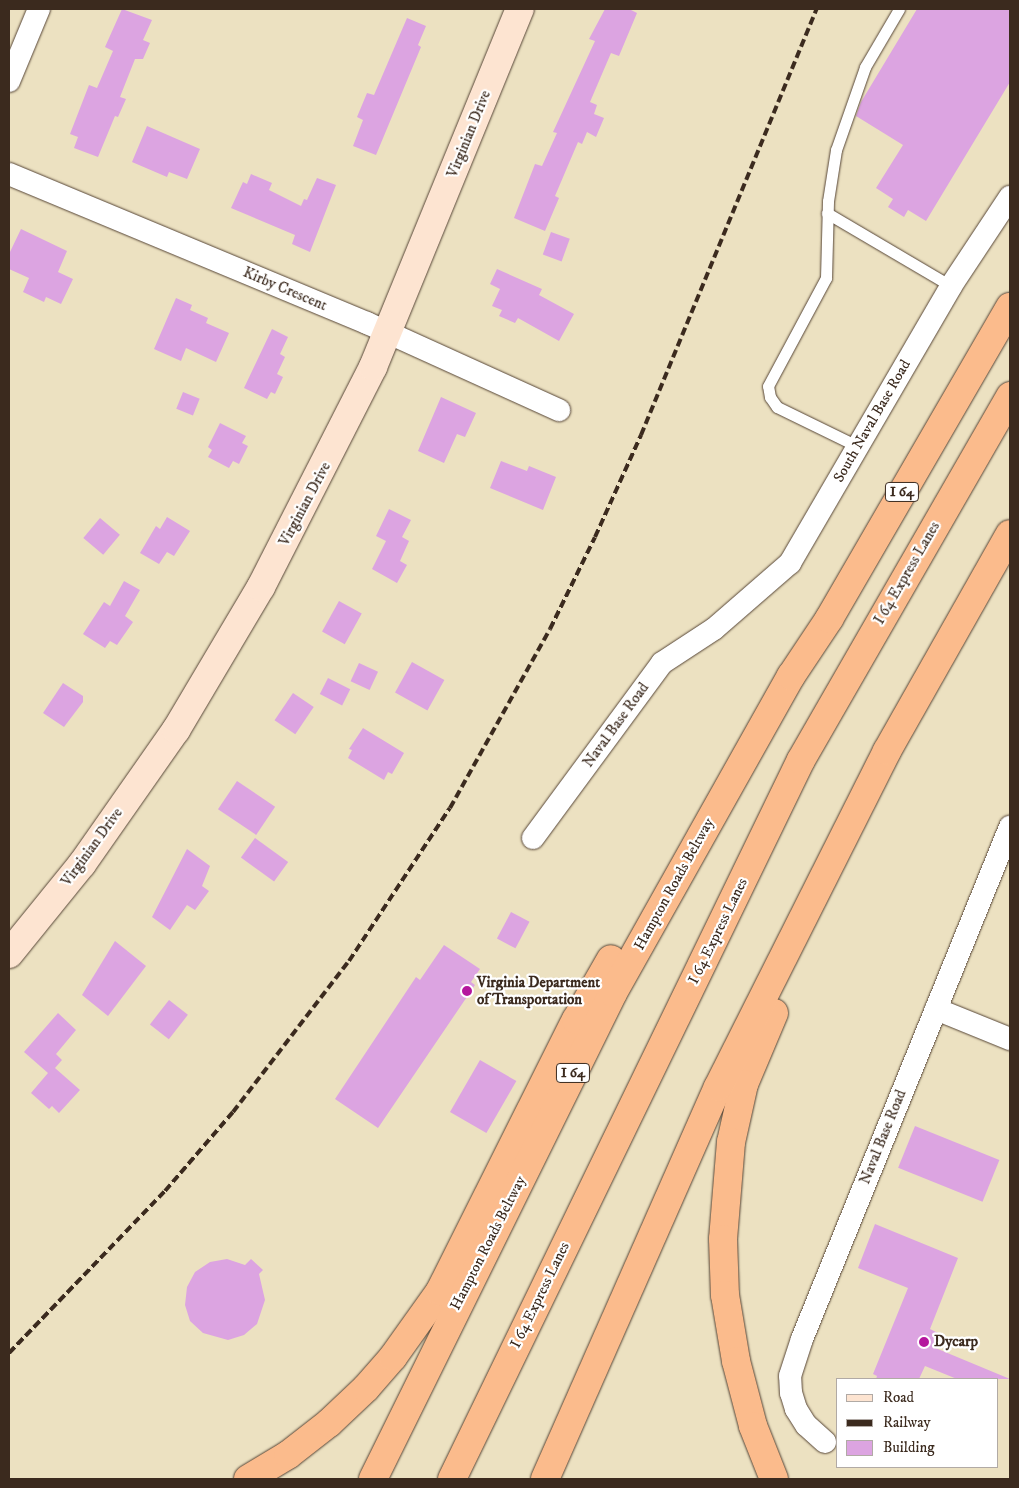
<!DOCTYPE html>
<style>
body{margin:0}
#map{position:relative;width:1019px;height:1488px;overflow:hidden;background:#ece1c1;font-family:"IM FELL DW Pica",serif}
div>[style]{position:absolute}
[style*='--x']{left:calc(var(--x)*1px);top:calc(var(--y)*1px);width:calc(var(--w)*1px);rotate:calc(var(--a)*1deg)}
.building>*{inset:0;background:#dca4e1;transform-origin:0 0}
.roads{filter:drop-shadow(0 0 1px #564536) drop-shadow(0 0 1px #564536)}
.lane>*{height:11px;margin:-5.5px;padding:0 5.5px;transform-origin:5.5px;border-radius:5.5px;background:#fff}
.street>*{height:22px;margin:-11px;padding:0 11px;transform-origin:11px;border-radius:11px;background:#fff}
.secondary>*{height:28px;margin:-14px;padding:0 14px;transform-origin:14px;border-radius:14px;background:#fde4d1}
.highway>*{height:28px;margin:-14px;padding:0 14px;transform-origin:14px;border-radius:14px;background:#fbbb8c}
.rail>*{height:4px;margin-top:-2px;transform-origin:0;background:repeating-linear-gradient(90deg,#3b2a1e 0 8px,transparent 0 12px)}
.dots>*{width:14px;height:14px;translate:-50% -50%;box-sizing:border-box;border:2px solid #fff;border-radius:50%}
span{translate:-50% -50%;white-space:nowrap;text-align:center;line-height:1.15;-webkit-text-stroke:4.5px #fff;paint-order:stroke}
.shield-label span{padding:1px 4px;background:#fff;border:1px solid;border-radius:4px;-webkit-text-stroke-width:0}
.shield-label{font-size:14px;color:#3b2a1e;font-weight:700}
.street-label{font-size:15px;color:#3b2a1e}
.poi-label{font-size:15px;color:#3b2a1e;font-weight:700}
.left{translate:0 -50%;text-align:left}
.frame{position:absolute;inset:0;border:10px solid #3b2a1e;pointer-events:none}
.legend{position:absolute;left:836px;top:1378px;width:162px;height:90px;box-sizing:border-box;background:#fff;border:1px solid #b1aaa5;margin:0;padding:6px 9px;list-style:none;font-size:15px;color:#3b2a1e}
.legend li{display:flex;align-items:center;gap:10px;height:25px}
.legend b{width:25px;border:1px solid #b1aaa5}
</style>
<div id="map">
<div class="building">
<div style="clip-path:polygon(122px 9px,152px 20px,143px 40px,150px 43px,143px 59px,135px 59px,120px 97px,126px 99px,118px 117px,115px 116px,98px 157px,74px 148px,78px 137px,70px 134px,89px 85px,97px 88px,113px 51px,105px 47px)"></div>
<div style="clip-path:polygon(605px 9px,629px 9px,637px 13px,619px 56px,611px 53px,590px 102px,597px 105px,594px 114px,604px 118px,596px 137px,587px 132px,582px 144px,578px 142px,555px 196px,559px 198px,545px 231px,514px 218px,535px 164px,542px 166px,557px 133px,553px 132px,595px 41px,589px 39px)"></div>
<div style="clip-path:polygon(917px 9px,1010px 9px,1010px 82px,926px 221px,908px 210px,904px 217px,888px 207px,893px 199px,876px 188px,903px 145px,856px 116px,861px 102px)"></div>
<div style="clip-path:polygon(407px 18px,426px 26px,418px 45px,421px 47px,376px 155px,353px 146px,363px 120px,357px 117px,367px 93px,374px 95px)"></div>
<div style="clip-path:polygon(147px 126px,200px 149px,187px 179px,169px 172px,167px 177px,132px 162px)"></div>
<div style="clip-path:polygon(251px 174px,272px 183px,269px 190px,301px 206px,304px 199px,307px 200px,317px 178px,336px 185px,310px 252px,292px 244px,295px 235px,231px 208px,243px 182px,247px 184px)"></div>
<div style="clip-path:polygon(21px 229px,67px 251px,58px 272px,73px 279px,61px 304px,46px 297px,44px 302px,23px 292px,29px 278px,9px 269px,9px 254px)"></div>
<div style="left:551px;top:232px;width:20px;height:24px;rotate:20deg"></div>
<div style="clip-path:polygon(497px 269px,542px 289px,539px 295px,574px 314px,559px 341px,518px 318px,515px 323px,499px 316px,502px 310px,492px 306px,500px 289px,490px 284px)"></div>
<div style="clip-path:polygon(176px 298px,192px 305px,190px 310px,208px 318px,206px 323px,229px 333px,216px 362px,186px 348px,181px 361px,154px 349px)"></div>
<div style="clip-path:polygon(272px 329px,288px 337px,280px 354px,285px 357px,277px 374px,283px 377px,275px 394px,271px 392px,267px 399px,244px 388px)"></div>
<div style="left:183px;top:392px;width:18px;height:18px;rotate:22deg"></div>
<div style="clip-path:polygon(441px 397px,476px 413px,465px 437px,457px 434px,444px 463px,418px 451px)"></div>
<div style="clip-path:polygon(220px 423px,246px 436px,242px 443px,248px 446px,239px 464px,233px 461px,229px 468px,208px 457px,212px 450px,208px 447px)"></div>
<div style="clip-path:polygon(501px 461px,527px 471px,529px 466px,556px 477px,543px 510px,490px 488px)"></div>
<div style="clip-path:polygon(389px 509px,411px 520px,402px 537px,409px 541px,400px 561px,407px 565px,397px 583px,372px 569px,386px 541px,376px 536px)"></div>
<div style="clip-path:polygon(167px 517px,190px 531px,174px 556px,167px 552px,159px 564px,140px 553px,156px 526px,160px 529px)"></div>
<div style="left:100px;top:518px;width:26px;height:26px;rotate:40deg"></div>
<div style="clip-path:polygon(124px 581px,140px 590px,125px 616px,133px 622px,117px 645px,110px 641px,105px 648px,83px 634px,104px 602px,110px 606px)"></div>
<div style="left:339px;top:601px;width:26px;height:35px;rotate:29deg"></div>
<div style="left:412px;top:662px;width:37px;height:35px;rotate:29deg"></div>
<div style="left:359px;top:663px;width:21px;height:20px;rotate:25deg"></div>
<div style="left:328px;top:678px;width:25px;height:18px;rotate:27deg"></div>
<div style="clip-path:polygon(63px 683px,83px 696px,83px 702px,64px 727px,43px 713px)"></div>
<div style="left:293px;top:693px;width:25px;height:33px;rotate:34deg"></div>
<div style="clip-path:polygon(363px 728px,404px 753px,392px 774px,388px 772px,384px 780px,348px 758px,352px 750px,349px 749px)"></div>
<div style="left:237px;top:781px;width:46px;height:34px;rotate:34deg"></div>
<div style="left:255px;top:838px;width:41px;height:24px;rotate:36deg"></div>
<div style="clip-path:polygon(187px 849px,210px 866px,202px 886px,209px 891px,195px 910px,187px 905px,170px 930px,152px 917px)"></div>
<div style="left:511px;top:912px;width:21px;height:30px;rotate:28deg"></div>
<div style="clip-path:polygon(115px 941px,146px 966px,108px 1016px,82px 995px)"></div>
<div style="clip-path:polygon(444px 945px,480px 969px,471px 982px,475px 985px,378px 1128px,335px 1099px,416px 977px,420px 980px)"></div>
<div style="left:169px;top:1000px;width:24px;height:31px;rotate:38deg"></div>
<div style="clip-path:polygon(58px 1013px,76px 1030px,56px 1054px,62px 1060px,55px 1068px,80px 1090px,59px 1113px,52px 1106px,49px 1109px,31px 1093px,48px 1073px,24px 1052px)"></div>
<div style="left:480px;top:1060px;width:42px;height:60px;rotate:30deg"></div>
<div style="left:915px;top:1126px;width:91px;height:45px;rotate:22deg"></div>
<div style="clip-path:polygon(875px 1224px,958px 1258px,930px 1329px,938px 1333px,933px 1347px,1010px 1379px,957px 1379px,925px 1366px,919px 1379px,876px 1379px,877px 1376px,873px 1374px,908px 1288px,858px 1268px)"></div>
<div style="clip-path:polygon(227px 1259px,245px 1265px,251px 1259px,263px 1270px,259px 1274px,265px 1300px,257px 1324px,244px 1335px,228px 1340px,203px 1333px,190px 1321px,185px 1305px,187px 1287px,195px 1272px,210px 1262px)"></div>
</div>
<div class="roads">
<div class="lane">
<div style="--x:827;--y:213;--w:144;--a:30.5"></div>
<div style="--x:857;--y:446;--w:89;--a:-154"></div>
<div style="--x:777;--y:407;--w:12;--a:-125"></div>
<div style="--x:770;--y:397;--w:11;--a:-100"></div>
<div style="--x:768;--y:386;--w:123;--a:-61.8"></div>
<div style="--x:826;--y:278;--w:77;--a:-88.5"></div>
<div style="--x:828;--y:201;--w:52;--a:-81.1"></div>
<div style="--x:836;--y:150;--w:88;--a:-70.7"></div>
<div style="--x:865;--y:67;--w:67;--a:-59.6"></div>
</div>
<div class="street">
<div style="--x:9;--y:81;--w:78;--a:-67.4"></div>
<div style="--x:9;--y:174;--w:388;--a:22.6"></div>
<div style="--x:367;--y:323;--w:211;--a:24.4"></div>
<div style="--x:533;--y:838;--w:217;--a:-53.6"></div>
<div style="--x:662;--y:663;--w:62;--a:-33.2"></div>
<div style="--x:714;--y:629;--w:101;--a:-41"></div>
<div style="--x:790;--y:563;--w:320;--a:-59.8"></div>
<div style="--x:951;--y:286;--w:107;--a:-56.5"></div>
<div style="--x:936;--y:1009;--w:80;--a:22.1"></div>
<div style="--x:825;--y:1442;--w:25;--a:-138"></div>
<div style="--x:806;--y:1425;--w:19;--a:-122"></div>
<div style="--x:796;--y:1409;--w:17;--a:-107"></div>
<div style="--x:791;--y:1393;--w:17;--a:-93"></div>
<div style="--x:790;--y:1376;--w:39;--a:-72"></div>
<div style="--x:802;--y:1339;--w:553;--a:-67.89"></div>
</div>
<div class="secondary">
<div style="--x:9;--y:954;--w:116;--a:-51"></div>
<div style="--x:82;--y:864;--w:164;--a:-55"></div>
<div style="--x:176;--y:730;--w:166;--a:-59.3"></div>
<div style="--x:261;--y:587;--w:247;--a:-63"></div>
<div style="--x:373;--y:367;--w:387;--a:-67.7"></div>
</div>
<div class="highway">
<div style="--x:774;--y:1013;--w:77;--a:112.9"></div>
<div style="--x:744;--y:1084;--w:59;--a:102.6"></div>
<div style="--x:731;--y:1142;--w:97;--a:94.7"></div>
<div style="--x:723;--y:1239;--w:56;--a:88"></div>
<div style="--x:725;--y:1295;--w:67;--a:80.5"></div>
<div style="--x:736;--y:1361;--w:67;--a:75.3"></div>
<div style="--x:753;--y:1426;--w:57;--a:68.4"></div>
<div style="--x:248;--y:1479;--w:47;--a:-31"></div>
<div style="--x:288;--y:1455;--w:52;--a:-38"></div>
<div style="--x:329;--y:1423;--w:51;--a:-43.4"></div>
<div style="--x:366;--y:1388;--w:41;--a:-48.9"></div>
<div style="--x:393;--y:1357;--w:81;--a:-54.5"></div>
<div style="--x:440;--y:1291;--w:303;--a:-63.4"></div>
<div style="--x:576;--y:1020;--w:70;--a:-60.2"></div>
<div style="--x:373;--y:1479;--w:542;--a:-63.72"></div>
<div style="--x:613;--y:993;--w:364;--a:-60.7"></div>
<div style="--x:791;--y:676;--w:69;--a:-56.3"></div>
<div style="--x:829;--y:619;--w:361;--a:-59.9"></div>
<div style="--x:452;--y:1479;--w:799;--a:-64.11"></div>
<div style="--x:801;--y:760;--w:420;--a:-60.1"></div>
<div style="--x:545;--y:1479;--w:428;--a:-66.2"></div>
<div style="--x:718;--y:1087;--w:376;--a:-63.3"></div>
<div style="--x:887;--y:751;--w:249;--a:-60.5"></div>
</div>
</div>
<div class="rail">
<div style="--x:9;--y:1353;--w:225;--a:-46.1"></div>
<div style="--x:165;--y:1191;--w:104;--a:-49.3"></div>
<div style="--x:233;--y:1112;--w:190;--a:-52.5"></div>
<div style="--x:349;--y:961;--w:183;--a:-56.6"></div>
<div style="--x:450;--y:808;--w:205;--a:-60.8"></div>
<div style="--x:550;--y:629;--w:102;--a:-63.9"></div>
<div style="--x:595;--y:537;--w:112;--a:-65.7"></div>
<div style="--x:641;--y:435;--w:461;--a:-67.6"></div>
</div>
<div class="dots">
<div style="left:467px;top:991px;background:#b5179e"></div>
<div style="left:924px;top:1342px;background:#b5179e"></div>
</div>
<div class="shield-label">
<span style="left:902px;top:492px">I 64</span>
<span style="left:573px;top:1073px">I 64</span>
</div>
<div class="street-label">
<span style="left:469px;top:134px;rotate:-68deg">Virginian Drive</span>
<span style="left:285px;top:289px;rotate:23deg">Kirby Crescent</span>
<span style="left:872px;top:421px;rotate:-60deg">South Naval Base Road</span>
<span style="left:305px;top:504px;rotate:-62deg">Virginian Drive</span>
<span style="left:907px;top:573px;rotate:-60deg">I 64 Express Lanes</span>
<span style="left:616px;top:725px;rotate:-54deg">Naval Base Road</span>
<span style="left:92px;top:847px;rotate:-54deg">Virginian Drive</span>
<span style="left:674px;top:884px;rotate:-61deg">Hampton Roads Beltway</span>
<span style="left:718px;top:931px;rotate:-64deg">I 64 Express Lanes</span>
<span style="left:883px;top:1137px;rotate:-68deg">Naval Base Road</span>
<span style="left:488px;top:1243px;rotate:-63deg">Hampton Roads Beltway</span>
<span style="left:540px;top:1295px;rotate:-64deg">I 64 Express Lanes</span>
</div>
<div class="poi-label">
<span class="left" style="left:477px;top:991px">Virginia Department<br>of Transportation</span>
<span class="left" style="left:934px;top:1342px">Dycarp</span>
</div>
<div class="frame"></div>
<ul class="legend">
<li><b style="height:6px;background:#fde4d1"></b>Road</li>
<li><b style="height:6px;background:#3b2a1e"></b>Railway</li>
<li><b style="height:14px;background:#dca4e1"></b>Building</li>
</ul>
</div>
